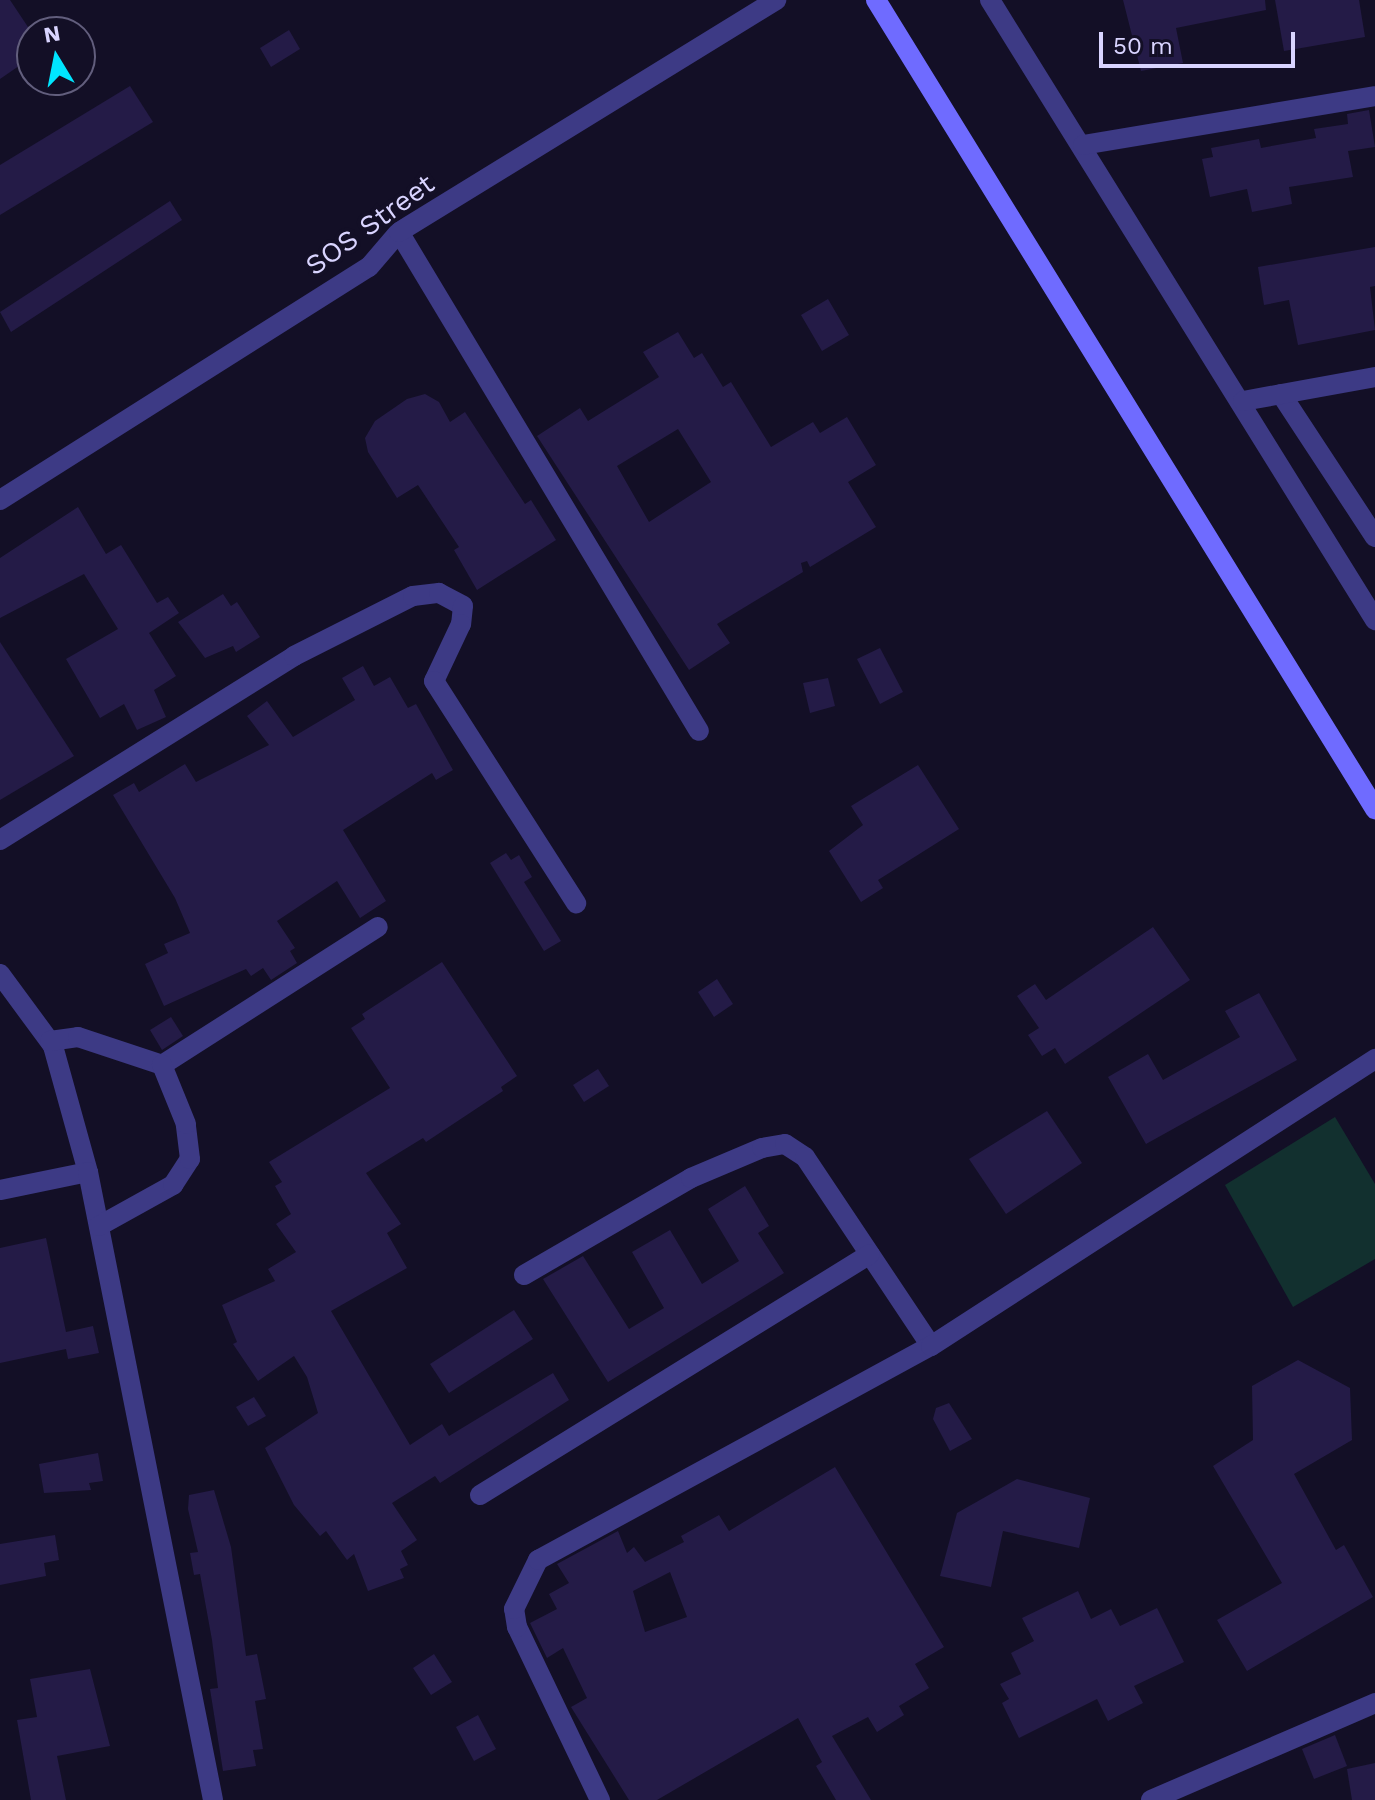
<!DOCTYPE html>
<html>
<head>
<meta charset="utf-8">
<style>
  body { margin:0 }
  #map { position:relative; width:1375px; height:1800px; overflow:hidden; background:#130f26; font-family:"Work Sans",sans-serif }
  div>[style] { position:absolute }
  .green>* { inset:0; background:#12302f }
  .building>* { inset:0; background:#241b47 }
  .street>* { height:20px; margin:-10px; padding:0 10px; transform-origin:10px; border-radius:10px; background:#3d3a85 }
  .secondary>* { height:20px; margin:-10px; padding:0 10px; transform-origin:10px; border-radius:10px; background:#6f6bff }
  span { translate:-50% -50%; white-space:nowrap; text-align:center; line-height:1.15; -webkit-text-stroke:8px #130f26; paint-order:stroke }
  .street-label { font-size:28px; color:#d9d4ff }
  .north { position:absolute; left:16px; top:16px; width:80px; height:80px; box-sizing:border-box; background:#130f26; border:2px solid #625e7d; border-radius:50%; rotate:350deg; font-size:22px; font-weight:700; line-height:32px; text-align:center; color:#d9d4ff }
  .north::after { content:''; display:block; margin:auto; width:28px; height:36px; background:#00e5ff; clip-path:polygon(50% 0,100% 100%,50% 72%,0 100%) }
  .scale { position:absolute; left:1099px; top:32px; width:196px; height:36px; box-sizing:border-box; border:4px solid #d9d4ff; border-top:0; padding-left:10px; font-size:24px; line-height:28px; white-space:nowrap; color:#d9d4ff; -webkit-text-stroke:6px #130f26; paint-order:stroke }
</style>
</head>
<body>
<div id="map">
  <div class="green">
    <div style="clip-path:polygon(1335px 1117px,1375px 1184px,1375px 1259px,1293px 1307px,1225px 1185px)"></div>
  </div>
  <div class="building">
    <div style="clip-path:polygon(0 0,10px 0,32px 33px,32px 57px,0 79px)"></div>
    <div style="clip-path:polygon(1123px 0,1265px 0,1266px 10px,1176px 28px,1183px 63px,1141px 71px)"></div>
    <div style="clip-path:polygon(1275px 0,1359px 0,1365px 37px,1284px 51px)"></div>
    <div style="clip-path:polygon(289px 30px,300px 49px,271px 67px,260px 48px)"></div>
    <div style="clip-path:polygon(130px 86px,153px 122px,0 215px,0 165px)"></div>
    <div style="clip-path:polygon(1369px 110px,1375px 147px,1348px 151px,1353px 177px,1289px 187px,1292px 204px,1252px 212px,1247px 189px,1210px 197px,1202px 159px,1213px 157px,1211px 148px,1259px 139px,1261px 148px,1316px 138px,1314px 129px,1348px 124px,1347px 114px)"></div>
    <div style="clip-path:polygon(170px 201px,182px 220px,11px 332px,0 312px)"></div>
    <div style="clip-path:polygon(1375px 247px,1375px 286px,1370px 287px,1375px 330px,1298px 345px,1289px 300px,1264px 305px,1258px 267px)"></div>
    <div style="clip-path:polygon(828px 299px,849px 335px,822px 351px,801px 315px)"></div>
    <div style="clip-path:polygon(evenodd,678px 332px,694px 358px,702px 353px,723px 387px,731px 382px,771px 447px,813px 422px,820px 433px,847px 417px,876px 465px,848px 482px,876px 527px,810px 567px,807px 561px,801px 563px,803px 572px,717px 624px,730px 643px,689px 670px,537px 436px,580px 408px,588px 421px,659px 377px,643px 352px,678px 332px,678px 429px,711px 482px,649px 522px,617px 466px,678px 429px)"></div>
    <div style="clip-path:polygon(425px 394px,439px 402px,450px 422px,465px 412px,525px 504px,531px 500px,556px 540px,477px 590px,454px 550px,459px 547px,418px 485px,397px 498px,368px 452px,365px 438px,375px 421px,407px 399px)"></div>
    <div style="clip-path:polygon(78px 507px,106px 554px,121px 545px,157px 603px,168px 597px,179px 613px,149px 633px,176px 676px,154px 690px,166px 717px,137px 730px,124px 704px,100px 718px,66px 659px,118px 629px,84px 574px,0 618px,0 558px)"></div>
    <div style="clip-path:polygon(223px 594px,231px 606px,237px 602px,260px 637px,236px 652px,233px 646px,205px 658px,178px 622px)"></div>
    <div style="clip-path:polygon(0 642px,74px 756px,0 800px)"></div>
    <div style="clip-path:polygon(880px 648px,903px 692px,880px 704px,857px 659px)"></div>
    <div style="clip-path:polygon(363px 666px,374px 686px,390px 677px,408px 708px,416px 704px,453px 770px,436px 780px,432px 773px,343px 830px,386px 901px,360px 918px,337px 881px,277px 921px,295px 948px,290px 951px,297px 963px,271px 980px,263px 968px,251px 976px,246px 969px,164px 1006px,145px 964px,168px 953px,164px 944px,190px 933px,175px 898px,113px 795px,134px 783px,139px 792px,185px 764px,196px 782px,269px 745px,247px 716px,267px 701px,293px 737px,355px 700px,342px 678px)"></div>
    <div style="clip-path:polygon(828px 678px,835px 706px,810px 713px,803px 683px)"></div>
    <div style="clip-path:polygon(918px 765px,959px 829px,878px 880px,883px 888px,861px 902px,829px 851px,863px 825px,851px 806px)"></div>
    <div style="clip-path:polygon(506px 853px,511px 860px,519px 855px,532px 877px,524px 882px,561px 941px,544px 951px,490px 863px)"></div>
    <div style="clip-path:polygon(1153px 927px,1190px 980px,1065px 1064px,1055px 1048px,1042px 1056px,1028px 1035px,1039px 1028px,1017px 996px,1035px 984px,1046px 1000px)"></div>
    <div style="clip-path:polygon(442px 962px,517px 1076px,501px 1087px,503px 1091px,426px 1142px,423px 1138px,366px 1173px,401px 1224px,387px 1233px,407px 1268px,331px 1311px,410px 1445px,442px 1424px,449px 1436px,553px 1373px,569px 1400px,440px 1483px,435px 1476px,392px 1503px,417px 1540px,401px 1551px,408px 1565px,400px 1569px,404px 1578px,368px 1591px,354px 1554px,347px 1560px,326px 1531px,320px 1536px,294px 1505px,265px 1448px,318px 1413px,307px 1377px,294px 1356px,258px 1381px,233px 1344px,237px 1342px,222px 1305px,275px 1281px,268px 1269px,296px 1252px,276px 1224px,291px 1214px,275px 1186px,282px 1182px,269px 1162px,390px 1088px,351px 1028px,365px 1019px,362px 1014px)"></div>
    <div style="clip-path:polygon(717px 979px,733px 1004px,714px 1017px,698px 992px)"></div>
    <div style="clip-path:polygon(1259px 993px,1297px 1060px,1146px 1144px,1108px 1077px,1148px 1054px,1163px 1080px,1240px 1037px,1225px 1011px)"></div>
    <div style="clip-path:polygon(171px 1017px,183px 1036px,162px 1050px,150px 1030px)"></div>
    <div style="clip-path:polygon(598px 1069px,609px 1086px,584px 1102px,573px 1085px)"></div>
    <div style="clip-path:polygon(1047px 1111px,1082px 1163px,1006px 1214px,969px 1159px)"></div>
    <div style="clip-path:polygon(745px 1186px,769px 1226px,758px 1233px,784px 1273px,608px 1382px,543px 1279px,583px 1256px,629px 1329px,664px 1308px,632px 1252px,670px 1230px,702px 1284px,739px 1261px,708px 1209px)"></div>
    <div style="clip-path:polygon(46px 1238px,66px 1332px,93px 1326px,99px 1353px,68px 1359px,66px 1349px,0 1363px,0 1248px)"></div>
    <div style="clip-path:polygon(514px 1310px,533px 1339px,449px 1393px,430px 1364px)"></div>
    <div style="clip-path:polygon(1298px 1360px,1350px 1388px,1352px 1440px,1294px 1474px,1336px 1550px,1344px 1545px,1373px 1597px,1247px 1671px,1217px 1620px,1282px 1583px,1213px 1466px,1253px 1440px,1252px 1386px)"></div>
    <div style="clip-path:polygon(254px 1397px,266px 1416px,248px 1426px,236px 1407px)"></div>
    <div style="clip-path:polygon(949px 1403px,972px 1439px,950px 1451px,933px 1419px,936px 1408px)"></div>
    <div style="clip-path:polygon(98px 1453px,103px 1481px,89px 1483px,91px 1490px,44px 1493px,39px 1464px)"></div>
    <div style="clip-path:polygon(evenodd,835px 1467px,944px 1647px,915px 1664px,929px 1688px,899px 1706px,904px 1715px,877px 1732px,868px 1717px,832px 1736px,871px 1800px,836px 1800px,816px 1766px,822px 1762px,798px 1718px,657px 1800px,629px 1800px,571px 1707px,587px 1698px,563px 1648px,547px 1658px,530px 1623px,557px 1609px,549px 1594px,569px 1583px,557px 1564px,618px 1531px,627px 1553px,634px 1547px,645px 1562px,684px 1542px,681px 1536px,719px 1515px,729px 1531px,835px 1467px,670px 1572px,687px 1617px,645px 1632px,633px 1591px,670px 1572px)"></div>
    <div style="clip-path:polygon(1017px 1479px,1090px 1498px,1079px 1548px,1003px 1531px,991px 1587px,940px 1576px,957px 1513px)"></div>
    <div style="clip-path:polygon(214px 1490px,231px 1547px,246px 1656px,257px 1654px,266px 1699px,255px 1701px,263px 1749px,253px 1750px,256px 1766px,223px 1771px,210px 1689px,218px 1688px,212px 1640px,200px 1574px,194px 1575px,190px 1553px,198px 1552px,188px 1509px,189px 1495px)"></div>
    <div style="clip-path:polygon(55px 1535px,59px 1560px,44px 1563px,46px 1576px,0 1585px,0 1544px)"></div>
    <div style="clip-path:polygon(1078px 1591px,1091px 1619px,1111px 1609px,1120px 1626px,1157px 1608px,1184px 1662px,1134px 1686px,1143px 1703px,1108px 1721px,1097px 1699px,1019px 1738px,1002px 1703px,1009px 1699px,1000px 1684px,1021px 1674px,1011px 1653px,1034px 1641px,1022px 1618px)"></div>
    <div style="clip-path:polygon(434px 1654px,452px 1682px,431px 1695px,413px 1668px)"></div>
    <div style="clip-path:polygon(90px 1669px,110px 1746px,57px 1756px,66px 1800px,31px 1800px,17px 1720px,37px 1717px,30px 1679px)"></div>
    <div style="clip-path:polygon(478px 1715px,496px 1749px,474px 1761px,456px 1727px)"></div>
    <div style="clip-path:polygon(1335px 1735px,1347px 1766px,1314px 1779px,1302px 1749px)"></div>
    <div style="clip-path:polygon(1375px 1763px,1375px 1800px,1352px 1800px,1347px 1769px)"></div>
  </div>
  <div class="street">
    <div style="left:990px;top:0;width:730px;rotate:58.16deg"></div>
    <div style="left:1083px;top:145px;width:296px;rotate:-9.5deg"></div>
    <div style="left:399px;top:232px;width:582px;rotate:58.99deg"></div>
    <div style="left:1281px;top:394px;width:171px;rotate:56.7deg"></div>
    <div style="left:1243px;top:401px;width:134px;rotate:-10.3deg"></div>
    <div style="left:0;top:500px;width:436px;rotate:-32.3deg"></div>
    <div style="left:369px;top:267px;width:46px;rotate:-49.4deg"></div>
    <div style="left:399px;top:232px;width:443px;rotate:-31.6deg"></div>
    <div style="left:0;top:840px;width:347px;rotate:-32deg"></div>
    <div style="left:294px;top:656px;width:133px;rotate:-26.8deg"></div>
    <div style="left:413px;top:596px;width:26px;rotate:-7deg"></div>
    <div style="left:439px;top:593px;width:27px;rotate:28deg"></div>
    <div style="left:463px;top:606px;width:18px;rotate:96deg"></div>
    <div style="left:461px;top:624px;width:63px;rotate:115.3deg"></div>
    <div style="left:434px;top:681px;width:264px;rotate:57.4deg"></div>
    <div style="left:0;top:974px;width:89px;rotate:53.6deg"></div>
    <div style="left:53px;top:1046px;width:131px;rotate:74.5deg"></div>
    <div style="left:88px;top:1172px;width:90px;rotate:168.4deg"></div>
    <div style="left:50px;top:1041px;width:28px;rotate:-8deg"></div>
    <div style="left:78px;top:1037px;width:89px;rotate:18.4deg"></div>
    <div style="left:162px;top:1065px;width:256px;rotate:-32.6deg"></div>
    <div style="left:88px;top:1172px;width:640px;rotate:78.74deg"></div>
    <div style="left:99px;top:1226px;width:85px;rotate:-29deg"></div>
    <div style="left:173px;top:1185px;width:31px;rotate:-57deg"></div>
    <div style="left:190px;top:1159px;width:35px;rotate:-97deg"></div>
    <div style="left:186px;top:1124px;width:64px;rotate:-112.1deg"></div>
    <div style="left:524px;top:1275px;width:193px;rotate:-30.1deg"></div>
    <div style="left:691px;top:1178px;width:77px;rotate:-22.9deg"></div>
    <div style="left:762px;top:1148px;width:23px;rotate:-10deg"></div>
    <div style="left:785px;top:1144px;width:24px;rotate:33deg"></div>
    <div style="left:805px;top:1157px;width:227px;rotate:56.3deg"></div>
    <div style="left:480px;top:1495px;width:458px;rotate:-31.7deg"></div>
    <div style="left:600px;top:1800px;width:192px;rotate:-115.6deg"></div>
    <div style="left:517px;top:1627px;width:18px;rotate:-99deg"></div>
    <div style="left:514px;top:1609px;width:55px;rotate:-63.9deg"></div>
    <div style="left:538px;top:1560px;width:447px;rotate:-28.6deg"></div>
    <div style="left:931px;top:1346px;width:529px;rotate:-32.88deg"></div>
    <div style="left:1151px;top:1800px;width:244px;rotate:-23.4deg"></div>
  </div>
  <div class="secondary">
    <div style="left:876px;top:0;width:951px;rotate:58.33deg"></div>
  </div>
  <div class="street-label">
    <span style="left:370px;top:225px;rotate:-36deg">SOS Street</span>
  </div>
  <div class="north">N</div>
  <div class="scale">50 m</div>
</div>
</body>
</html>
